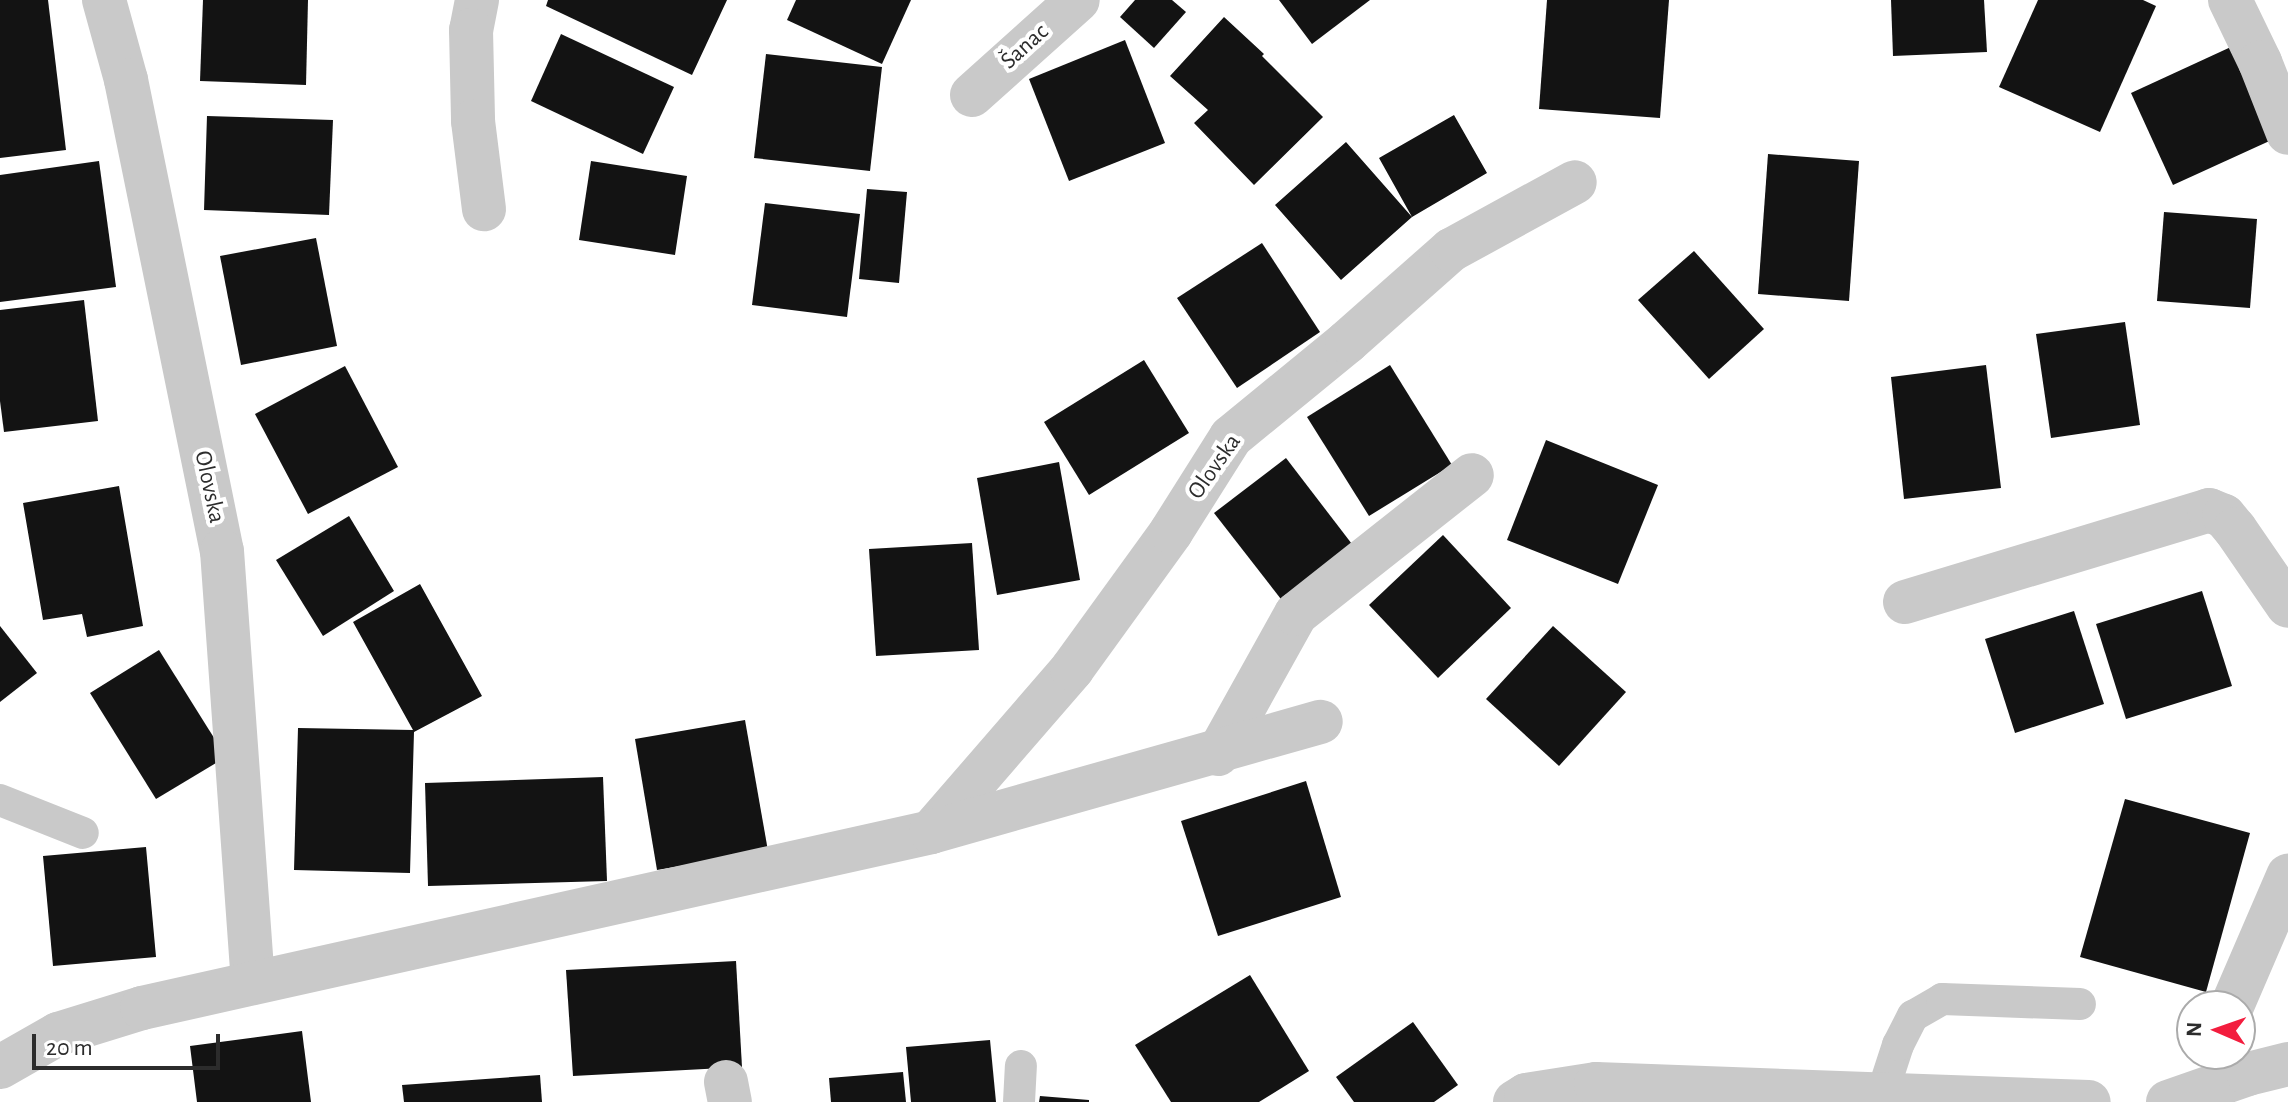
<!DOCTYPE html>
<html>
<head>
<meta charset="utf-8">
<style>
  body { margin:0 }
  #map { position:relative; width:2288px; height:1102px; overflow:hidden; background:#fff; font-family:"Alegreya Sans",sans-serif }
  div>[style] { position:absolute }
  .building>* { inset:0; background:#131313 }
  .service>* { height:32px; margin:-16px; padding:0 16px; transform-origin:16px; border-radius:16px; background:#c9c9c9 }
  .minor>* { height:44px; margin:-22px; padding:0 22px; transform-origin:22px; border-radius:22px; background:#c9c9c9 }
  span { translate:-50% -50%; white-space:nowrap; text-align:center; line-height:1.15; -webkit-text-stroke:8px #fff; paint-order:stroke }
  .street-label { font-size:24px; color:#2c2c2c }
  .north { position:absolute; left:2176px; top:990px; width:80px; height:80px; box-sizing:border-box; background:#fff; border:2px solid #ababab; border-radius:50%; rotate:272deg; font-size:22px; font-weight:700; line-height:32px; text-align:center; color:#2c2c2c }
  .north::after { content:''; display:block; margin:auto; width:28px; height:36px; background:#f31d3e; clip-path:polygon(50% 0,100% 100%,50% 72%,0 100%) }
  .scale { position:absolute; left:32px; top:1034px; width:188px; height:36px; box-sizing:border-box; border:4px solid #2c2c2c; border-top:0; padding-left:10px; font-size:24px; line-height:28px; white-space:nowrap; color:#2c2c2c; -webkit-text-stroke:6px #fff; paint-order:stroke }
</style>
</head>
<body>
<div id="map">
  <div class="building">
    <div style="clip-path:polygon(0 0,48px 0,66px 150px,0 158px)"></div>
    <div style="clip-path:polygon(203px 0,308px 0,306px 85px,200px 81px)"></div>
    <div style="clip-path:polygon(548px 0,727px 0,692px 75px,546px 6px)"></div>
    <div style="clip-path:polygon(796px 0,911px 0,882px 64px,787px 20px)"></div>
    <div style="clip-path:polygon(1135px 0,1172px 0,1186px 12px,1154px 48px,1120px 17px)"></div>
    <div style="clip-path:polygon(1279px 0,1370px 0,1312px 44px)"></div>
    <div style="clip-path:polygon(1547px 0,1669px 0,1660px 118px,1539px 109px)"></div>
    <div style="clip-path:polygon(1891px 0,1984px 0,1987px 52px,1893px 56px)"></div>
    <div style="clip-path:polygon(2038px 0,2143px 0,2156px 6px,2100px 132px,1999px 87px)"></div>
    <div style="clip-path:polygon(1224px 17px,1264px 54px,1262px 56px,1323px 117px,1254px 185px,1194px 123px,1208px 110px,1170px 76px)"></div>
    <div style="clip-path:polygon(561px 34px,674px 87px,643px 154px,531px 101px)"></div>
    <div style="clip-path:polygon(1125px 40px,1165px 143px,1069px 181px,1029px 79px)"></div>
    <div style="clip-path:polygon(2233px 46px,2276px 138px,2173px 185px,2131px 93px)"></div>
    <div style="clip-path:polygon(766px 54px,882px 67px,870px 171px,754px 158px)"></div>
    <div style="clip-path:polygon(1454px 115px,1487px 173px,1412px 217px,1341px 280px,1275px 205px,1346px 142px,1412px 217px,1379px 158px)"></div>
    <div style="clip-path:polygon(207px 116px,333px 120px,329px 215px,204px 210px)"></div>
    <div style="clip-path:polygon(1768px 154px,1859px 161px,1849px 301px,1758px 294px)"></div>
    <div style="clip-path:polygon(99px 161px,116px 287px,0 302px,0 175px)"></div>
    <div style="clip-path:polygon(591px 161px,687px 176px,675px 255px,579px 240px)"></div>
    <div style="clip-path:polygon(867px 189px,907px 192px,899px 283px,859px 279px)"></div>
    <div style="clip-path:polygon(765px 203px,860px 214px,847px 317px,752px 305px)"></div>
    <div style="clip-path:polygon(2164px 212px,2257px 219px,2250px 308px,2157px 301px)"></div>
    <div style="clip-path:polygon(316px 238px,337px 346px,241px 365px,220px 256px)"></div>
    <div style="clip-path:polygon(1262px 243px,1320px 332px,1237px 388px,1177px 298px)"></div>
    <div style="clip-path:polygon(1694px 251px,1764px 329px,1709px 379px,1638px 300px)"></div>
    <div style="clip-path:polygon(84px 300px,98px 421px,4px 432px,0 401px,0 310px)"></div>
    <div style="clip-path:polygon(2125px 322px,2140px 425px,2051px 438px,2036px 334px)"></div>
    <div style="clip-path:polygon(1144px 360px,1189px 433px,1089px 495px,1044px 422px)"></div>
    <div style="clip-path:polygon(1390px 365px,1452px 465px,1369px 516px,1307px 417px)"></div>
    <div style="clip-path:polygon(1986px 365px,2001px 488px,1904px 499px,1891px 377px)"></div>
    <div style="clip-path:polygon(345px 366px,398px 467px,308px 514px,255px 414px)"></div>
    <div style="clip-path:polygon(1546px 440px,1658px 485px,1618px 584px,1507px 540px)"></div>
    <div style="clip-path:polygon(1286px 458px,1355px 548px,1284px 603px,1214px 513px)"></div>
    <div style="clip-path:polygon(1059px 462px,1080px 580px,997px 595px,977px 478px)"></div>
    <div style="clip-path:polygon(119px 486px,143px 626px,87px 637px,82px 614px,43px 620px,23px 503px)"></div>
    <div style="clip-path:polygon(349px 516px,394px 591px,323px 636px,276px 560px)"></div>
    <div style="clip-path:polygon(1443px 535px,1511px 608px,1438px 678px,1369px 605px)"></div>
    <div style="clip-path:polygon(972px 543px,979px 650px,876px 656px,869px 549px)"></div>
    <div style="clip-path:polygon(420px 584px,482px 696px,414px 732px,410px 873px,294px 870px,298px 728px,413px 730px,353px 622px)"></div>
    <div style="clip-path:polygon(2202px 591px,2232px 686px,2126px 719px,2096px 624px)"></div>
    <div style="clip-path:polygon(2074px 611px,2104px 704px,2015px 733px,1985px 639px)"></div>
    <div style="clip-path:polygon(0 626px,37px 673px,0 702px)"></div>
    <div style="clip-path:polygon(1553px 626px,1626px 692px,1559px 766px,1486px 699px)"></div>
    <div style="clip-path:polygon(159px 650px,226px 757px,156px 799px,90px 693px)"></div>
    <div style="clip-path:polygon(745px 720px,768px 851px,657px 870px,635px 739px)"></div>
    <div style="clip-path:polygon(603px 777px,607px 881px,428px 886px,425px 783px)"></div>
    <div style="clip-path:polygon(1306px 781px,1341px 897px,1218px 936px,1181px 821px)"></div>
    <div style="clip-path:polygon(2125px 799px,2250px 833px,2206px 992px,2080px 957px)"></div>
    <div style="clip-path:polygon(146px 847px,156px 957px,53px 966px,43px 856px)"></div>
    <div style="clip-path:polygon(736px 961px,742px 1067px,573px 1076px,566px 970px)"></div>
    <div style="clip-path:polygon(1250px 975px,1309px 1071px,1259px 1102px,1171px 1102px,1135px 1045px)"></div>
    <div style="clip-path:polygon(1413px 1022px,1458px 1085px,1434px 1102px,1354px 1102px,1336px 1077px)"></div>
    <div style="clip-path:polygon(302px 1031px,311px 1102px,197px 1102px,190px 1046px)"></div>
    <div style="clip-path:polygon(990px 1040px,996px 1102px,911px 1102px,906px 1047px)"></div>
    <div style="clip-path:polygon(903px 1072px,906px 1102px,831px 1102px,829px 1078px)"></div>
    <div style="clip-path:polygon(540px 1075px,542px 1102px,404px 1102px,402px 1085px)"></div>
    <div style="clip-path:polygon(1040px 1096px,1089px 1100px,1089px 1102px,1039px 1102px)"></div>
  </div>
  <div class="service">
    <div style="left:0;top:800px;width:89px;rotate:21.7deg"></div>
    <div style="left:1882px;top:1094px;width:52px;rotate:-71.9deg"></div>
    <div style="left:1898px;top:1045px;width:33px;rotate:-63deg"></div>
    <div style="left:1913px;top:1016px;width:34px;rotate:-30deg"></div>
    <div style="left:1942px;top:999px;width:138px;rotate:2.1deg"></div>
    <div style="left:1019px;top:1102px;width:36px;rotate:-87deg"></div>
  </div>
  <div class="minor">
    <div style="left:104px;top:0;width:83px;rotate:74.6deg"></div>
    <div style="left:126px;top:80px;width:481px;rotate:78.5deg"></div>
    <div style="left:222px;top:551px;width:433px;rotate:85.9deg"></div>
    <div style="left:477px;top:0;width:31px;rotate:101deg"></div>
    <div style="left:471px;top:30px;width:91px;rotate:88.7deg"></div>
    <div style="left:473px;top:121px;width:89px;rotate:82.9deg"></div>
    <div style="left:2230px;top:0;width:69px;rotate:64.2deg"></div>
    <div style="left:2260px;top:62px;width:76px;rotate:68.5deg"></div>
    <div style="left:972px;top:95px;width:142px;rotate:-41.9deg"></div>
    <div style="left:1905px;top:602px;width:318px;rotate:-16.8deg"></div>
    <div style="left:2209px;top:510px;width:16px;rotate:22deg"></div>
    <div style="left:2224px;top:516px;width:17px;rotate:50deg"></div>
    <div style="left:2235px;top:529px;width:93px;rotate:55.5deg"></div>
    <div style="left:1218px;top:754px;width:160px;rotate:-60.9deg"></div>
    <div style="left:1296px;top:614px;width:224px;rotate:-38.3deg"></div>
    <div style="left:931px;top:832px;width:216px;rotate:-49.1deg"></div>
    <div style="left:1072px;top:669px;width:169px;rotate:-54.1deg"></div>
    <div style="left:1171px;top:532px;width:112px;rotate:-57.7deg"></div>
    <div style="left:1231px;top:437px;width:150px;rotate:-39.3deg"></div>
    <div style="left:1347px;top:342px;width:139px;rotate:-41.5deg"></div>
    <div style="left:1451px;top:250px;width:141px;rotate:-28.7deg"></div>
    <div style="left:2232px;top:1006px;width:142px;rotate:-66.7deg"></div>
    <div style="left:0;top:1067px;width:67px;rotate:-29.6deg"></div>
    <div style="left:58px;top:1034px;width:88px;rotate:-17.2deg"></div>
    <div style="left:142px;top:1008px;width:808px;rotate:-12.57deg"></div>
    <div style="left:931px;top:832px;width:405px;rotate:-15.8deg"></div>
    <div style="left:726px;top:1082px;width:20px;rotate:79deg"></div>
    <div style="left:1515px;top:1102px;width:13px;rotate:-32deg"></div>
    <div style="left:1526px;top:1095px;width:71px;rotate:-8.9deg"></div>
    <div style="left:1596px;top:1084px;width:493px;rotate:2.1deg"></div>
    <div style="left:2168px;top:1102px;width:85px;rotate:-19.3deg"></div>
    <div style="left:2248px;top:1074px;width:41px;rotate:-14deg"></div>
  </div>
  <div class="street-label">
    <span style="left:1025px;top:47px;rotate:-42deg">Šanac</span>
    <span style="left:1215px;top:467px;rotate:-55deg">Olovska</span>
    <span style="left:209px;top:487px;rotate:78deg">Olovska</span>
  </div>
  <div class="north">N</div>
  <div class="scale">20 m</div>
</div>
</body>
</html>
